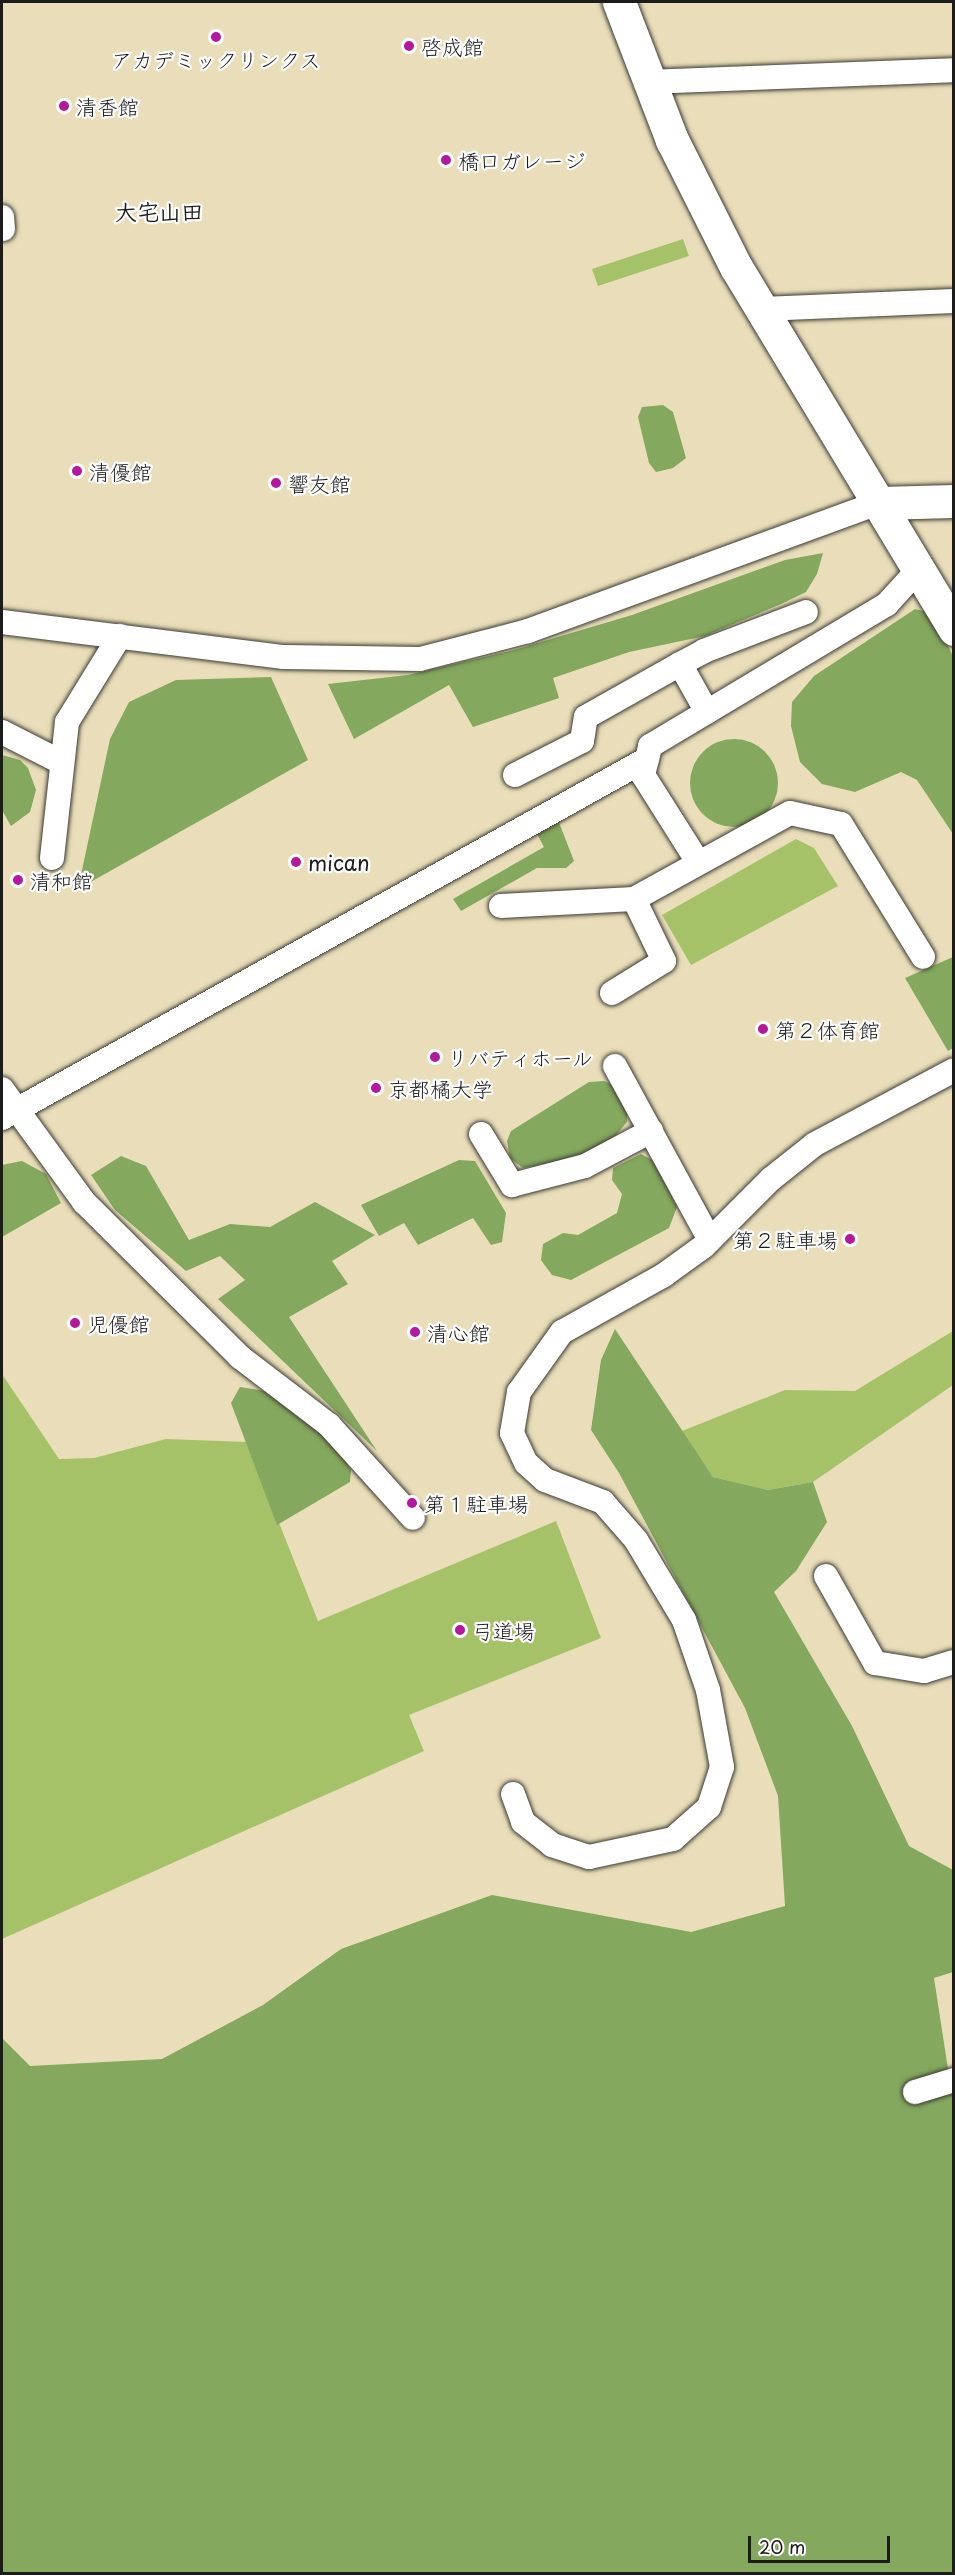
<!DOCTYPE html>
<html>
<head>
<meta charset="utf-8">
<style>
  body { margin:0 }
  #map { position:relative; width:955px; height:2575px; overflow:hidden; background:#e9deb9; font-family:"Playpen Sans","Klee One",sans-serif }
  div>[style] { position:absolute }
  .green>* { inset:0; background:#a5c269 }
  .forest>* { inset:0; background:#84a85d }
  .round { border-radius:50% }
  .roads { filter:drop-shadow(0 0 2px #3b3934) drop-shadow(0 0 2px #3b3934) }
  .service>* { height:24px; margin:-12px; padding:0 12px; transform-origin:12px; border-radius:12px; background:#fff }
  .minor>* { height:33px; margin:-16.5px; padding:0 16.5px; transform-origin:16.5px; border-radius:16.5px; background:#fff }
  .dots>* { width:16px; height:16px; translate:-50% -50%; box-sizing:border-box; border:3px solid #fff; border-radius:50% }
  span { translate:-50% -50%; white-space:nowrap; text-align:center; line-height:1.15; -webkit-text-stroke:4.5px #fff; paint-order:stroke }
  .poi-label { font-size:21px; color:#1c1c1c }
  .left { translate:0 -50%; text-align:left }
  .right { translate:-100% -50%; text-align:right }
  .neighbourhood-label { font-size:22px; color:#1c1c1c; font-weight:700 }
  .frame { position:absolute; inset:0; border:3px solid #1c1c1c; pointer-events:none }
  .scale { position:absolute; left:748px; top:2536px; width:142px; height:27px; box-sizing:border-box; border:3px solid #1c1c1c; border-top:0; padding-left:8px; font-size:18px; line-height:21px; white-space:nowrap; color:#1c1c1c; -webkit-text-stroke:4px #fff; paint-order:stroke }
</style>
</head>
<body>
<div id="map">
  <div class="green">
    <div style="clip-path:polygon(683px 239px,689px 256px,598px 286px,592px 269px)"></div>
    <div style="clip-path:polygon(796px 839px,814px 848px,838px 886px,691px 965px,662px 915px)"></div>
    <div style="clip-path:polygon(953px 1331px,953px 1385px,813px 1482px,768px 1490px,713px 1477px,682px 1431px,785px 1390px,855px 1391px)"></div>
    <div style="clip-path:polygon(2px 1374px,59px 1459px,94px 1458px,166px 1439px,247px 1442px,318px 1621px,556px 1521px,601px 1638px,409px 1715px,424px 1751px,2px 1939px)"></div>
  </div>
  <div class="forest">
    <div style="clip-path:polygon(663px 405px,673px 412px,686px 458px,673px 468px,656px 472px,649px 463px,638px 417px,642px 407px)"></div>
    <div style="clip-path:polygon(823px 553px,817px 574px,806px 592px,781px 604px,705px 636px,629px 652px,553px 678px,559px 698px,473px 727px,449px 685px,354px 739px,328px 684px,408px 675px,514px 650px,632px 615px,785px 560px)"></div>
    <div style="clip-path:polygon(915px 609px,931px 613px,953px 656px,953px 834px,917px 780px,901px 772px,855px 792px,822px 784px,800px 762px,791px 726px,792px 702px,814px 676px)"></div>
    <div style="clip-path:polygon(271px 677px,308px 760px,78px 889px,110px 739px,129px 702px,176px 680px)"></div>
    <div class="round" style="left:690px;top:739px;width:88px;height:88px"></div>
    <div style="clip-path:polygon(2px 755px,20px 760px,28px 768px,36px 790px,30px 812px,11px 826px,2px 810px)"></div>
    <div style="clip-path:polygon(558px 820px,574px 861px,566px 868px,537px 868px,461px 911px,453px 899px,544px 847px,536px 832px)"></div>
    <div style="clip-path:polygon(953px 957px,953px 1048px,948px 1051px,905px 978px)"></div>
    <div style="clip-path:polygon(604px 1081px,615px 1086px,628px 1107px,627px 1122px,616px 1135px,585px 1156px,523px 1168px,510px 1158px,507px 1141px,511px 1131px,589px 1082px)"></div>
    <div style="clip-path:polygon(641px 1154px,654px 1161px,677px 1207px,669px 1228px,571px 1280px,552px 1275px,541px 1260px,543px 1244px,563px 1233px,578px 1235px,617px 1213px,622px 1194px,612px 1180px,613px 1168px)"></div>
    <div style="clip-path:polygon(121px 1156px,146px 1166px,189px 1240px,230px 1224px,270px 1227px,315px 1202px,375px 1235px,332px 1261px,348px 1284px,289px 1317px,377px 1451px,218px 1299px,245px 1280px,220px 1256px,186px 1271px,115px 1210px,91px 1175px)"></div>
    <div style="clip-path:polygon(459px 1160px,475px 1161px,506px 1213px,502px 1242px,491px 1245px,473px 1218px,418px 1245px,404px 1223px,379px 1236px,361px 1205px)"></div>
    <div style="clip-path:polygon(22px 1161px,46px 1174px,61px 1203px,2px 1237px,2px 1165px)"></div>
    <div style="clip-path:polygon(615px 1329px,713px 1477px,768px 1490px,813px 1482px,827px 1522px,796px 1571px,774px 1592px,852px 1726px,909px 1846px,953px 1870px,953px 1972px,934px 1978px,948px 2069px,954px 2081px,953px 2573px,2px 2573px,2px 2038px,30px 2066px,162px 2059px,263px 2005px,341px 1949px,492px 1895px,691px 1932px,785px 1906px,778px 1796px,745px 1708px,619px 1473px,591px 1430px,601px 1360px)"></div>
    <div style="clip-path:polygon(240px 1387px,277px 1393px,333px 1441px,351px 1470px,350px 1482px,277px 1525px,231px 1403px)"></div>
  </div>
  <div class="roads">
    <div class="service">
      <div style="left:646px;top:82px;width:308px;rotate:-2.2deg"></div>
      <div style="left:2px;top:217px;width:12px;rotate:85deg"></div>
      <div style="left:762px;top:309px;width:192px;rotate:-2.4deg"></div>
      <div style="left:2px;top:622px;width:284px;rotate:7.1deg"></div>
      <div style="left:284px;top:657px;width:136px;rotate:0.8deg"></div>
      <div style="left:420px;top:659px;width:112px;rotate:-14.5deg"></div>
      <div style="left:528px;top:631px;width:373px;rotate:-20.1deg"></div>
      <div style="left:680px;top:664px;width:55px;rotate:60.6deg"></div>
      <div style="left:2px;top:732px;width:66px;rotate:27deg"></div>
      <div style="left:515px;top:775px;width:75px;rotate:-26.9deg"></div>
      <div style="left:582px;top:741px;width:24px;rotate:-81deg"></div>
      <div style="left:586px;top:717px;width:108px;rotate:-29.4deg"></div>
      <div style="left:680px;top:664px;width:27px;rotate:-28deg"></div>
      <div style="left:704px;top:651px;width:109px;rotate:-20.9deg"></div>
      <div style="left:52px;top:858px;width:137px;rotate:-83.7deg"></div>
      <div style="left:67px;top:722px;width:101px;rotate:-58.4deg"></div>
      <div style="left:698px;top:862px;width:103px;rotate:-122.3deg"></div>
      <div style="left:643px;top:775px;width:30px;rotate:-76deg"></div>
      <div style="left:650px;top:746px;width:276px;rotate:-30.9deg"></div>
      <div style="left:887px;top:604px;width:46px;rotate:-47.6deg"></div>
      <div style="left:501px;top:906px;width:133px;rotate:-3deg"></div>
      <div style="left:612px;top:993px;width:61px;rotate:-31.6deg"></div>
      <div style="left:664px;top:961px;width:69px;rotate:-115.8deg"></div>
      <div style="left:634px;top:899px;width:178px;rotate:-28.9deg"></div>
      <div style="left:790px;top:813px;width:52px;rotate:12.2deg"></div>
      <div style="left:841px;top:824px;width:156px;rotate:58.3deg"></div>
      <div style="left:615px;top:1066px;width:198px;rotate:61.4deg"></div>
      <div style="left:2px;top:1089px;width:140px;rotate:54deg"></div>
      <div style="left:84px;top:1202px;width:220px;rotate:44.8deg"></div>
      <div style="left:240px;top:1357px;width:112px;rotate:37.4deg"></div>
      <div style="left:329px;top:1425px;width:125px;rotate:47.9deg"></div>
      <div style="left:2px;top:1118px;width:738px;rotate:-29.1deg"></div>
      <div style="left:481px;top:1134px;width:60px;rotate:58.7deg"></div>
      <div style="left:512px;top:1185px;width:75px;rotate:-14.6deg"></div>
      <div style="left:585px;top:1166px;width:75px;rotate:-27.9deg"></div>
      <div style="left:826px;top:1576px;width:100px;rotate:60.6deg"></div>
      <div style="left:875px;top:1663px;width:50px;rotate:9.3deg"></div>
      <div style="left:924px;top:1671px;width:31px;rotate:-17deg"></div>
      <div style="left:513px;top:1794px;width:30px;rotate:70deg"></div>
      <div style="left:523px;top:1822px;width:37px;rotate:38deg"></div>
      <div style="left:552px;top:1845px;width:39px;rotate:18deg"></div>
      <div style="left:589px;top:1857px;width:86px;rotate:-12.1deg"></div>
      <div style="left:673px;top:1839px;width:48px;rotate:-41.6deg"></div>
      <div style="left:709px;top:1807px;width:42px;rotate:-72deg"></div>
      <div style="left:722px;top:1767px;width:78px;rotate:-100.3deg"></div>
      <div style="left:708px;top:1690px;width:74px;rotate:-108.9deg"></div>
      <div style="left:684px;top:1620px;width:93px;rotate:-121deg"></div>
      <div style="left:636px;top:1540px;width:50px;rotate:-131deg"></div>
      <div style="left:603px;top:1502px;width:62px;rotate:-159.2deg"></div>
      <div style="left:545px;top:1480px;width:25px;rotate:-138deg"></div>
      <div style="left:526px;top:1463px;width:33px;rotate:-115deg"></div>
      <div style="left:512px;top:1433px;width:42px;rotate:-80.3deg"></div>
      <div style="left:519px;top:1392px;width:74px;rotate:-54.4deg"></div>
      <div style="left:562px;top:1332px;width:117px;rotate:-29.2deg"></div>
      <div style="left:664px;top:1275px;width:49px;rotate:-35.9deg"></div>
      <div style="left:704px;top:1246px;width:95px;rotate:-45deg"></div>
      <div style="left:771px;top:1179px;width:56px;rotate:-38.5deg"></div>
      <div style="left:815px;top:1144px;width:157px;rotate:-28deg"></div>
      <div style="left:915px;top:2092px;width:41px;rotate:-17.1deg"></div>
    </div>
    <div class="minor">
      <div style="left:619px;top:2px;width:148px;rotate:69deg"></div>
      <div style="left:672px;top:140px;width:142px;rotate:63.3deg"></div>
      <div style="left:736px;top:267px;width:423px;rotate:58.9deg"></div>
      <div style="left:878px;top:503px;width:76px;rotate:-1.5deg"></div>
    </div>
  </div>
  <div class="dots">
    <div style="left:216px;top:37px;background:#b5179e"></div>
    <div style="left:409px;top:46px;background:#b5179e"></div>
    <div style="left:64px;top:106px;background:#b5179e"></div>
    <div style="left:446px;top:160px;background:#b5179e"></div>
    <div style="left:77px;top:471px;background:#b5179e"></div>
    <div style="left:276px;top:483px;background:#b5179e"></div>
    <div style="left:296px;top:862px;background:#b5179e"></div>
    <div style="left:18px;top:880px;background:#b5179e"></div>
    <div style="left:763px;top:1029px;background:#b5179e"></div>
    <div style="left:435px;top:1057px;background:#b5179e"></div>
    <div style="left:376px;top:1088px;background:#b5179e"></div>
    <div style="left:850px;top:1239px;background:#b5179e"></div>
    <div style="left:75px;top:1323px;background:#b5179e"></div>
    <div style="left:415px;top:1332px;background:#b5179e"></div>
    <div style="left:412px;top:1503px;background:#b5179e"></div>
    <div style="left:460px;top:1630px;background:#b5179e"></div>
  </div>
  <div class="poi-label">
    <span class="left" style="left:421px;top:46px">啓成館</span>
    <span style="left:216px;top:59px">アカデミックリンクス</span>
    <span class="left" style="left:76px;top:106px">清香館</span>
    <span class="left" style="left:458px;top:160px">橋口ガレージ</span>
    <span class="left" style="left:89px;top:471px">清優館</span>
    <span class="left" style="left:288px;top:483px">響友館</span>
    <span class="left" style="left:308px;top:862px">mican</span>
    <span class="left" style="left:30px;top:880px">清和館</span>
    <span class="left" style="left:775px;top:1029px">第２体育館</span>
    <span class="left" style="left:447px;top:1057px">リバティホール</span>
    <span class="left" style="left:388px;top:1088px">京都橘大学</span>
    <span class="right" style="left:838px;top:1239px">第２駐車場</span>
    <span class="left" style="left:87px;top:1323px">児優館</span>
    <span class="left" style="left:427px;top:1332px">清心館</span>
    <span class="left" style="left:424px;top:1503px">第１駐車場</span>
    <span class="left" style="left:472px;top:1630px">弓道場</span>
  </div>
  <div class="neighbourhood-label">
    <span style="left:159px;top:211px">大宅山田</span>
  </div>
  <div class="frame"></div>
  <div class="scale">20 m</div>
</div>
</body>
</html>
